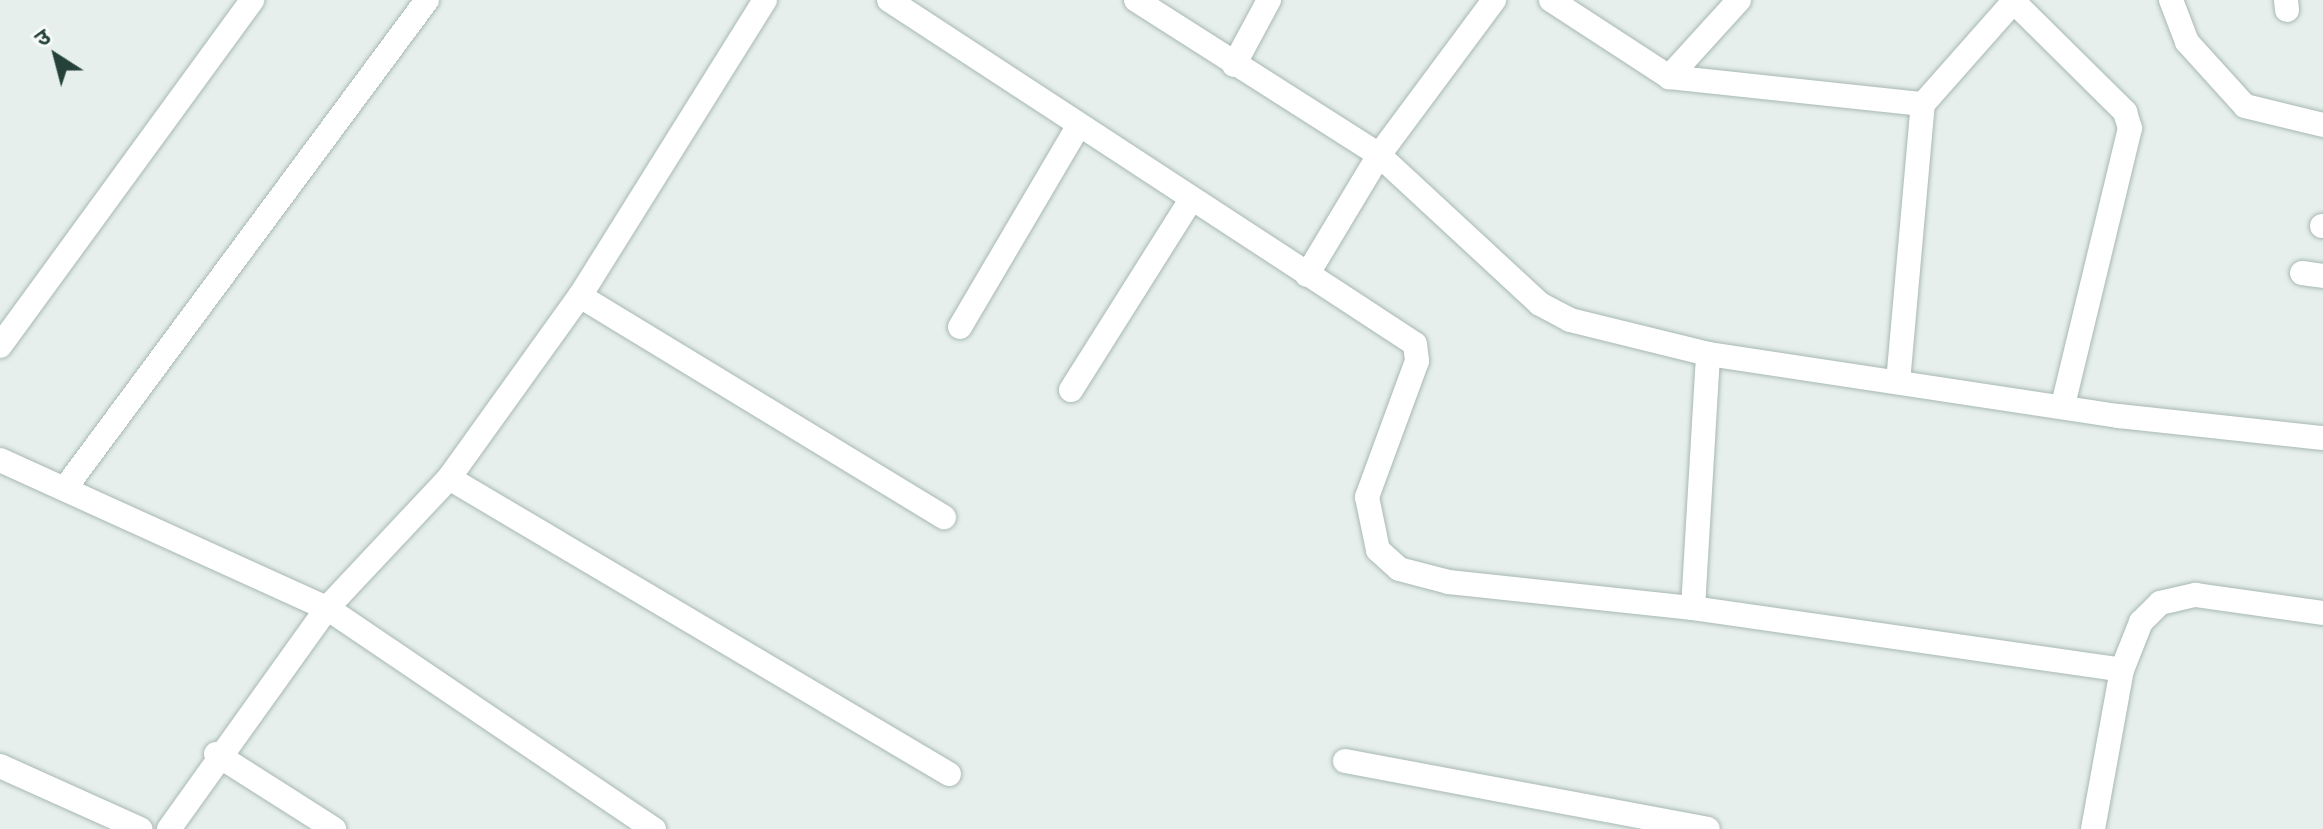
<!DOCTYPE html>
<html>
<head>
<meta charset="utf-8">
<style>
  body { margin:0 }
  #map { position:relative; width:2323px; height:829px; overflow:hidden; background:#e6efeb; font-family:"Noto Sans","Noto Sans Devanagari",sans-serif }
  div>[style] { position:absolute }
  .roads { filter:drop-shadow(0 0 2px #a8b8b2) drop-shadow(0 0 2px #a8b8b2) }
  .minor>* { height:24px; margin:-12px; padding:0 12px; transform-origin:12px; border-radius:12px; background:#fff }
  .tertiary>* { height:24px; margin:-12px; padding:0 12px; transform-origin:12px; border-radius:12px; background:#fff }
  span { translate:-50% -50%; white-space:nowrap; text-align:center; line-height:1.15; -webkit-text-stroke:7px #f7fbf9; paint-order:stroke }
  .north { position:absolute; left:16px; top:16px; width:80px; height:80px; -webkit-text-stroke:6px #f7fbf9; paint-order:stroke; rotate:324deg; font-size:22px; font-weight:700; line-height:32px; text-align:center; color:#24423a }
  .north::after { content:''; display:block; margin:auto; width:28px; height:36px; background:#24423a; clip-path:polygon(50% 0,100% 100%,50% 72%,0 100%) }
</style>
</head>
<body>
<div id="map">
  <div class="roads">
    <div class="minor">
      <div style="left:889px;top:0;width:628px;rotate:33.18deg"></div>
      <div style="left:1415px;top:344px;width:17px;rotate:83deg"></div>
      <div style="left:1417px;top:361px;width:145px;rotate:110.2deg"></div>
      <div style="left:1367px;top:497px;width:54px;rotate:78.3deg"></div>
      <div style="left:1378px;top:550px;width:28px;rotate:42deg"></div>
      <div style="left:1399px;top:569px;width:52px;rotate:14.6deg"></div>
      <div style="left:1449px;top:582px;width:245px;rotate:6.1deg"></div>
      <div style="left:1693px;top:608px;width:433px;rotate:8.2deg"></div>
      <div style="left:1136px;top:0;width:288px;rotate:32.5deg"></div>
      <div style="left:1379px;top:155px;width:219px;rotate:42.8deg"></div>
      <div style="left:1540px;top:304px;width:34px;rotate:28deg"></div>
      <div style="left:1570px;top:320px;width:142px;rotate:13.8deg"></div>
      <div style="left:1708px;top:354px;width:416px;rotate:8.6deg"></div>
      <div style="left:2119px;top:416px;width:205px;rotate:6.2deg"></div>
      <div style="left:1551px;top:0;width:141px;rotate:33.1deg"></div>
      <div style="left:1669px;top:77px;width:255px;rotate:6.1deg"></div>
      <div style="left:2171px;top:0;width:45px;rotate:69.1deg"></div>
      <div style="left:2187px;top:42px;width:86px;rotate:47.8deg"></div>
      <div style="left:2245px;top:106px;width:80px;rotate:13.7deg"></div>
      <div style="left:2286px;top:0;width:10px;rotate:84deg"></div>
      <div style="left:2013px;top:1px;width:158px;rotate:44.7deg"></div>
      <div style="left:2125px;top:112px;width:17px;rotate:73deg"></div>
      <div style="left:2130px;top:128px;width:286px;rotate:103.6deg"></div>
      <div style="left:1234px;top:65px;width:74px;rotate:-61.7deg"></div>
      <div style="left:1669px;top:77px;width:104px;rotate:-47.7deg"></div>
      <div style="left:2322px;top:226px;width:1px"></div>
      <div style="left:2302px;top:273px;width:21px;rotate:8deg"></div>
      <div style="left:1307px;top:275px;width:140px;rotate:-59deg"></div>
      <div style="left:1379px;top:155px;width:193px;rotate:-53.4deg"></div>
      <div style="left:580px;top:296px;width:426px;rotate:31.3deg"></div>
      <div style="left:960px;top:327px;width:231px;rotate:-59.5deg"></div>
      <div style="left:0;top:346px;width:428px;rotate:-53.9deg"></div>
      <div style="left:1898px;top:382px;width:279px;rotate:-84.9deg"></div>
      <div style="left:1923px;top:104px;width:139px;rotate:-48.5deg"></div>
      <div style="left:1071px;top:390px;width:223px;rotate:-57.8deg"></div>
      <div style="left:0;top:460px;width:359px;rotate:24.4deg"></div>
      <div style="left:327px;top:608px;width:395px;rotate:34.1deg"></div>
      <div style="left:449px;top:478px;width:581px;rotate:30.63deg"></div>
      <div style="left:66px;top:487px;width:606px;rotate:-53.45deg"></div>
      <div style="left:1693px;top:608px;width:254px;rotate:-86.6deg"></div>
      <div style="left:216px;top:754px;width:140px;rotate:32.4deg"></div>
      <div style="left:1345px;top:761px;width:369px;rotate:10.6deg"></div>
      <div style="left:0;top:766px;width:154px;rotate:24.2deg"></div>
      <div style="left:2093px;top:829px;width:162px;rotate:-79.7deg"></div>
      <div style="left:2122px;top:670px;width:52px;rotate:-68.4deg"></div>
      <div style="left:2141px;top:622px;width:27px;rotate:-45deg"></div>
      <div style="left:2160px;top:603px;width:37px;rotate:-13deg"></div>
      <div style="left:2196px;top:595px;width:128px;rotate:8.1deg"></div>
    </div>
    <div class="tertiary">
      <div style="left:169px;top:829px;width:272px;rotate:-54.4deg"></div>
      <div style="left:327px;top:608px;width:178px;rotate:-46.8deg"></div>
      <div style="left:449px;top:478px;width:224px;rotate:-54.3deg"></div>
      <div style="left:580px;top:296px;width:349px;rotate:-58deg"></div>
    </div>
  </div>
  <div class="north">उ</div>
</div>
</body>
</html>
